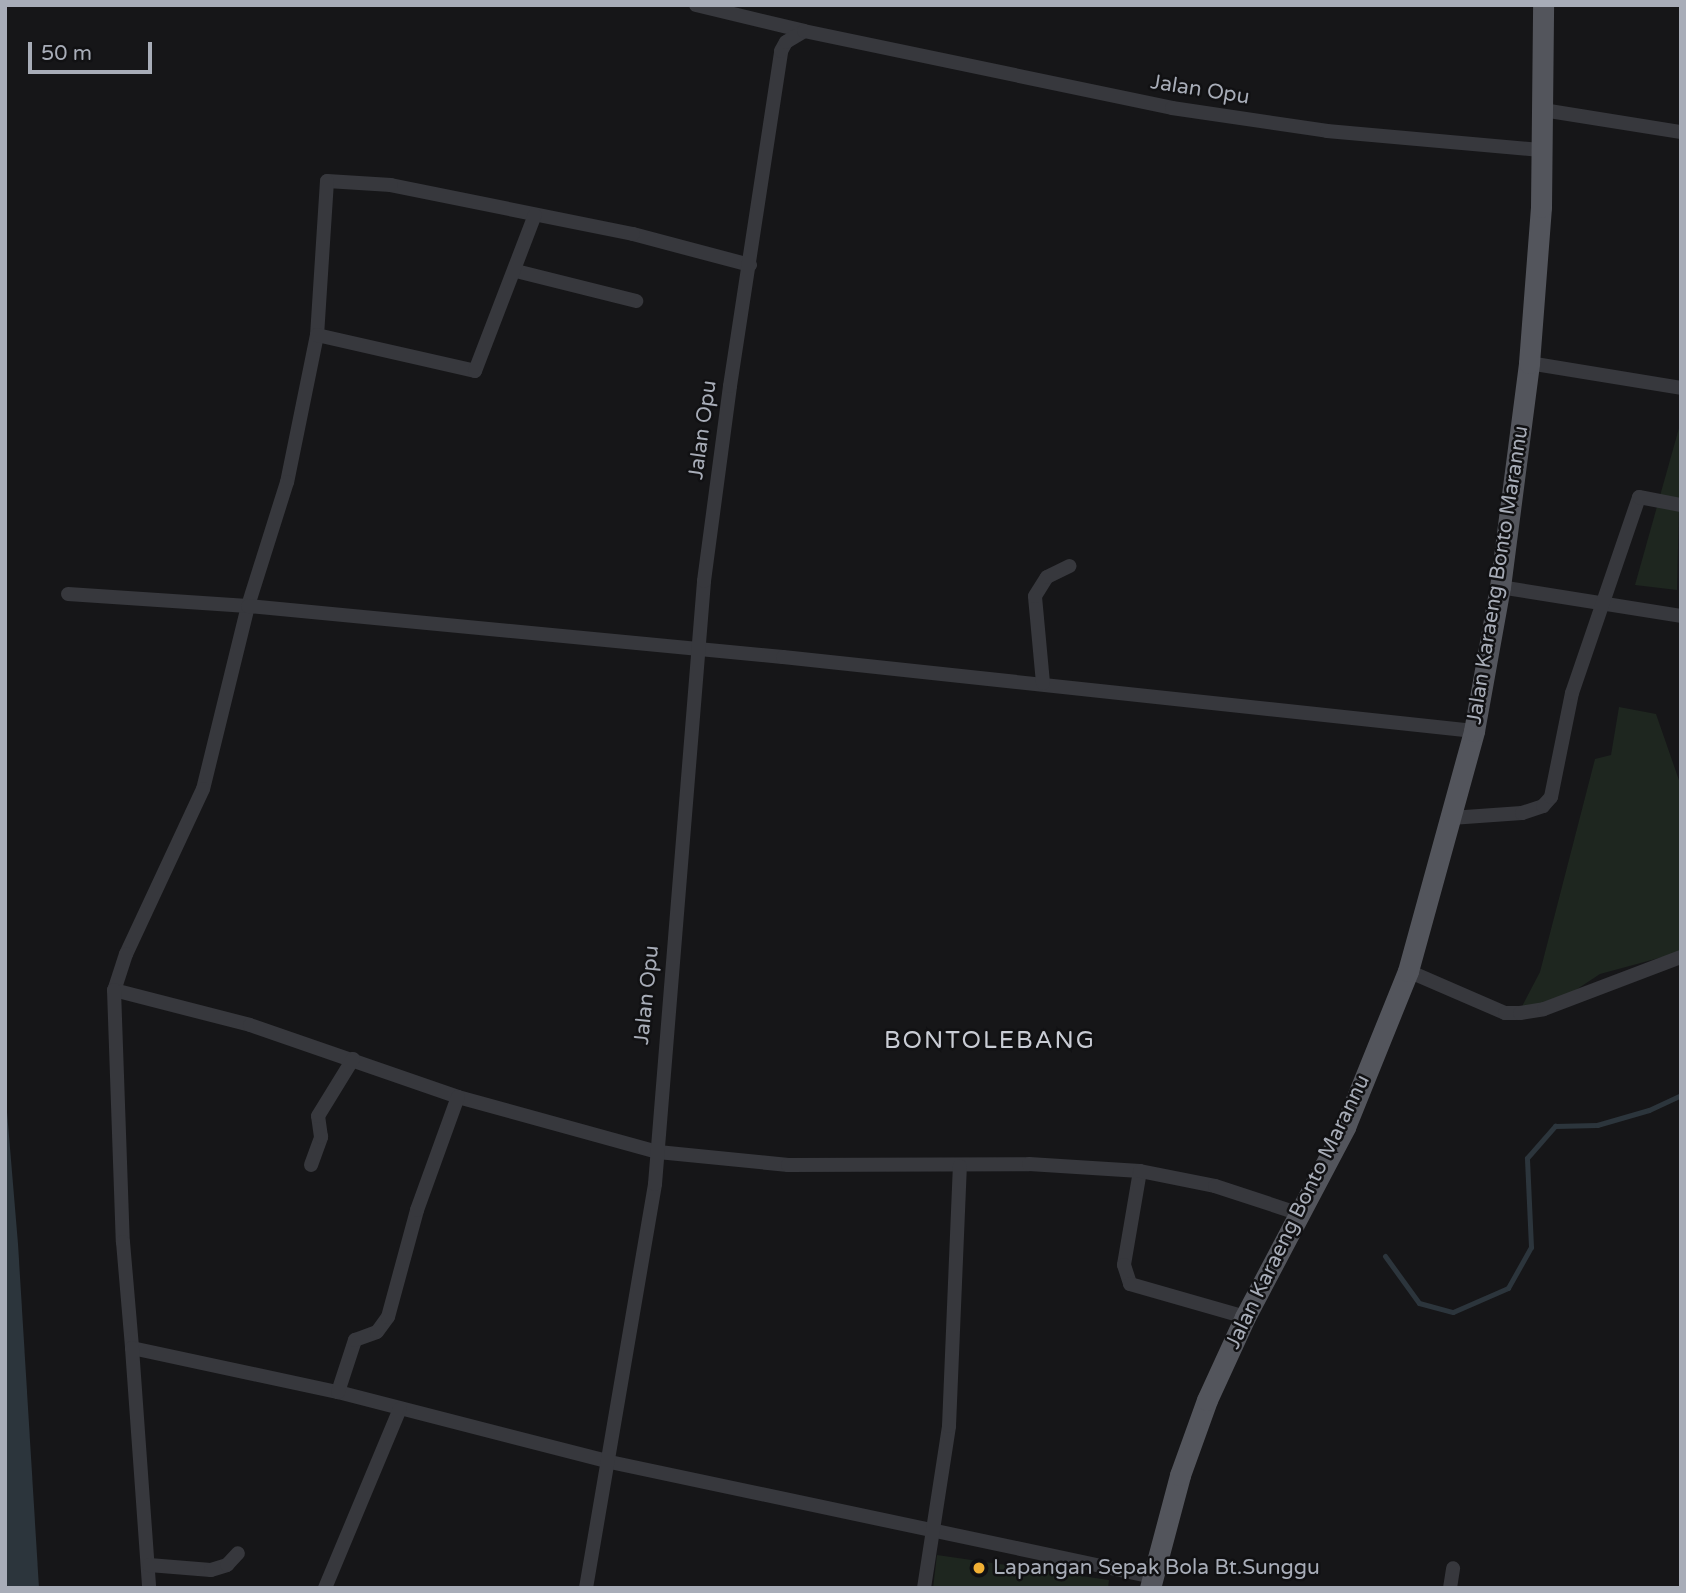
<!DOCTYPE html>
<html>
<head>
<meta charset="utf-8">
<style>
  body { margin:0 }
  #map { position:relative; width:1686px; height:1593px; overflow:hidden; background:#161618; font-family:"Varela Round",sans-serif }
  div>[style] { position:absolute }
  .green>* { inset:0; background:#1e261f }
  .water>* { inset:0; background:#2c353c }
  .stream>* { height:5px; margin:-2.5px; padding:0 2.5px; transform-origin:2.5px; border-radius:2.5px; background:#2c353c }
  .minor>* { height:14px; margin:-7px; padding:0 7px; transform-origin:7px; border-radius:7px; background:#37383d }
  .primary>* { height:21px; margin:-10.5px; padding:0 10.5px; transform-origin:10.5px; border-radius:10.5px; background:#53555c }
  .dots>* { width:19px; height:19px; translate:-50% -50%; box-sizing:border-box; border:4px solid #111113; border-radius:50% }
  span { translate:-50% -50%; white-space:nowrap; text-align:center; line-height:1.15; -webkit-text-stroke:5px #111113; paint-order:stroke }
  .street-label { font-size:21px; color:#a8adb8 }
  .poi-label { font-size:21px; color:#a8adb8 }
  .left { translate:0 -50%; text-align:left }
  .quarter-label { font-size:24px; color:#c9ccd4; letter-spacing:2px }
  .frame { position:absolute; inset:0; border:7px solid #a8adb8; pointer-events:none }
  .scale { position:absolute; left:28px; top:42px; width:124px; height:32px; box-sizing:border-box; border:4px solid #a8adb8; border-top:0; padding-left:9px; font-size:21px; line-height:24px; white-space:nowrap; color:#a8adb8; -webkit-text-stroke:5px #111113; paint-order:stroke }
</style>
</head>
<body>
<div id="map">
  <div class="green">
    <div style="clip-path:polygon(1681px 421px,1677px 590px,1635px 585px)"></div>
    <div style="clip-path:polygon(1619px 707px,1656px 714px,1681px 786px,1681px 952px,1600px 974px,1559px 1001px,1518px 1014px,1540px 972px,1595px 759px,1611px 755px)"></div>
    <div style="clip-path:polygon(937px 1555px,1109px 1580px,1108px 1588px,933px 1588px)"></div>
  </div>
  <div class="water">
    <div style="clip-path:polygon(5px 1088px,18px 1244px,39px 1588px,5px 1588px)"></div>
  </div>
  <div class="stream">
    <div style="left:1385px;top:1256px;width:58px;rotate:54.1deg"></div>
    <div style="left:1419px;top:1303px;width:35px;rotate:15deg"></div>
    <div style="left:1453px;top:1312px;width:60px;rotate:-23.6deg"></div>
    <div style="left:1508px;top:1288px;width:47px;rotate:-60.7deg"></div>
    <div style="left:1531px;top:1247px;width:89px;rotate:-92.6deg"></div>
    <div style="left:1527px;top:1158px;width:43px;rotate:-48.8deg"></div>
    <div style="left:1555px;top:1126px;width:42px;rotate:-1.4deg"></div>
    <div style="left:1597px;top:1125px;width:54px;rotate:-16.1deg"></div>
    <div style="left:1649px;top:1110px;width:35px;rotate:-25deg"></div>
  </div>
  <div class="minor">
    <div style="left:696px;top:5px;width:111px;rotate:13.5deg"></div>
    <div style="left:1543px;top:110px;width:140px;rotate:9.1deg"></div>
    <div style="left:750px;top:265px;width:121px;rotate:-165.2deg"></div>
    <div style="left:633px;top:234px;width:247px;rotate:-168.6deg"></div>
    <div style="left:391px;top:185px;width:64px;rotate:-176.4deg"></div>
    <div style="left:327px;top:181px;width:154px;rotate:93.7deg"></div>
    <div style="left:317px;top:335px;width:150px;rotate:101.5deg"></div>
    <div style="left:287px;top:482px;width:130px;rotate:107.5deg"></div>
    <div style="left:248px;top:606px;width:188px;rotate:103.8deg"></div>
    <div style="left:203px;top:789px;width:182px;rotate:115deg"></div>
    <div style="left:126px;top:954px;width:38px;rotate:108deg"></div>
    <div style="left:114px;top:990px;width:140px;rotate:14.4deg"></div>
    <div style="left:250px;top:1025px;width:220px;rotate:19.1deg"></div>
    <div style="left:458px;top:1097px;width:207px;rotate:15.4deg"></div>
    <div style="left:658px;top:1152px;width:131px;rotate:5.7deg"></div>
    <div style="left:788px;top:1165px;width:241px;rotate:-0.2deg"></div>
    <div style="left:1029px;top:1164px;width:111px;rotate:3.6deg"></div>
    <div style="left:1140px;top:1171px;width:95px;rotate:99.7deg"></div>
    <div style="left:1124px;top:1265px;width:20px;rotate:72deg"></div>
    <div style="left:1130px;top:1284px;width:120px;rotate:16deg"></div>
    <div style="left:516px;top:271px;width:124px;rotate:14deg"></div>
    <div style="left:317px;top:335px;width:162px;rotate:12.8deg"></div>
    <div style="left:475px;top:371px;width:167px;rotate:-69deg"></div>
    <div style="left:1529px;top:363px;width:154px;rotate:9.3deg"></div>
    <div style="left:1500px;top:587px;width:183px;rotate:9.1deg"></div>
    <div style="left:68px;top:594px;width:180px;rotate:3.8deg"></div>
    <div style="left:248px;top:606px;width:537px;rotate:5.45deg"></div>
    <div style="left:783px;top:657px;width:695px;rotate:6.11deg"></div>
    <div style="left:1043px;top:683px;width:87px;rotate:-95.3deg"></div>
    <div style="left:1035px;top:596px;width:22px;rotate:-58deg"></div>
    <div style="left:1047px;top:577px;width:25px;rotate:-26deg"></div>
    <div style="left:1451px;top:818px;width:71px;rotate:-4deg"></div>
    <div style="left:1522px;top:813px;width:22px;rotate:-18deg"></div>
    <div style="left:1543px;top:806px;width:12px;rotate:-48deg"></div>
    <div style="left:1551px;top:797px;width:106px;rotate:-78.6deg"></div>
    <div style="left:1572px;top:693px;width:207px;rotate:-71.1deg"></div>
    <div style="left:1639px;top:497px;width:43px;rotate:10.8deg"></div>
    <div style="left:1408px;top:971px;width:106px;rotate:23.4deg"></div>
    <div style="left:1505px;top:1013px;width:15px"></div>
    <div style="left:1520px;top:1013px;width:24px;rotate:-9deg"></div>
    <div style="left:1544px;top:1009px;width:147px;rotate:-20.8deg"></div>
    <div style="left:114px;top:990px;width:252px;rotate:88deg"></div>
    <div style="left:123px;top:1242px;width:106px;rotate:85.1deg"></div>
    <div style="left:132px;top:1348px;width:211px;rotate:12.1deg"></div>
    <div style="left:338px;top:1392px;width:281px;rotate:14.4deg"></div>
    <div style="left:610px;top:1462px;width:555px;rotate:11.96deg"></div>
    <div style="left:311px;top:1165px;width:30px;rotate:-70deg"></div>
    <div style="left:321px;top:1137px;width:21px;rotate:-98deg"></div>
    <div style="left:318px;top:1116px;width:67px;rotate:-58.4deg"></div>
    <div style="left:1140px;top:1171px;width:76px;rotate:11.3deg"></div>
    <div style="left:1215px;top:1186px;width:89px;rotate:18.2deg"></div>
    <div style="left:132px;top:1348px;width:241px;rotate:85.9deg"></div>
    <div style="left:338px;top:1392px;width:55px;rotate:-71.9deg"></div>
    <div style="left:355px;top:1340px;width:23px;rotate:-20deg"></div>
    <div style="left:377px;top:1332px;width:19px;rotate:-54deg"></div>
    <div style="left:388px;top:1317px;width:111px;rotate:-74.8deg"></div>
    <div style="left:417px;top:1210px;width:120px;rotate:-70.1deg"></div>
    <div style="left:149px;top:1565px;width:62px;rotate:4.6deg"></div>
    <div style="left:211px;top:1570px;width:17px;rotate:-17deg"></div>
    <div style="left:227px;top:1565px;width:16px;rotate:-47deg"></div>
    <div style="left:325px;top:1588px;width:194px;rotate:-67.3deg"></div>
    <div style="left:586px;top:1588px;width:410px;rotate:-80.3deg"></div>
    <div style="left:655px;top:1184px;width:605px;rotate:-85.35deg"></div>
    <div style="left:704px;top:581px;width:197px;rotate:-82.4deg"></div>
    <div style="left:730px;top:386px;width:339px;rotate:-81.3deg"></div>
    <div style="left:781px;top:51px;width:10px;rotate:-61deg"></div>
    <div style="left:786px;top:42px;width:21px;rotate:-31deg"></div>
    <div style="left:804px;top:31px;width:376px;rotate:11.8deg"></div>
    <div style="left:1172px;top:108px;width:157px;rotate:8.4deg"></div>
    <div style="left:1327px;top:131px;width:214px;rotate:5.1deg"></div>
    <div style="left:924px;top:1588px;width:164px;rotate:-81.2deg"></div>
    <div style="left:949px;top:1426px;width:260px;rotate:-87.6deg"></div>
    <div style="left:1450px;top:1588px;width:20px;rotate:-81deg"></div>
  </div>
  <div class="primary">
    <div style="left:1150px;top:1588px;width:117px;rotate:-75.1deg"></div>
    <div style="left:1180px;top:1475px;width:80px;rotate:-70.2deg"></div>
    <div style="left:1207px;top:1400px;width:91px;rotate:-65.4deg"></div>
    <div style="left:1245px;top:1317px;width:215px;rotate:-62.2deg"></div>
    <div style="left:1345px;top:1127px;width:168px;rotate:-68deg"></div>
    <div style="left:1408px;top:971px;width:249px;rotate:-74.6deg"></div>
    <div style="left:1474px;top:731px;width:146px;rotate:-79.8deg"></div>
    <div style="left:1500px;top:587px;width:226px;rotate:-82.6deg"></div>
    <div style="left:1529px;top:363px;width:156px;rotate:-85.6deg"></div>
    <div style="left:1541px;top:207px;width:202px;rotate:-89.4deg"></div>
  </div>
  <div class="dots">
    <div style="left:979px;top:1568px;background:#f2b134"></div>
  </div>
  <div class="street-label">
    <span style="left:1200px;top:90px;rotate:9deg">Jalan Opu</span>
    <span style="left:703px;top:430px;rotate:-82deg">Jalan Opu</span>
    <span style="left:1498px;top:575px;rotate:-81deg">Jalan Karaeng Bonto Marannu</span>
    <span style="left:647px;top:995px;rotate:-84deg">Jalan Opu</span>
    <span style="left:1298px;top:1212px;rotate:-64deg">Jalan Karaeng Bonto Marannu</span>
  </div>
  <div class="poi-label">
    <span class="left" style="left:993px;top:1568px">Lapangan Sepak Bola Bt.Sunggu</span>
  </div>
  <div class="quarter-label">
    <span style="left:990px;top:1041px">BONTOLEBANG</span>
  </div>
  <div class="frame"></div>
  <div class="scale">50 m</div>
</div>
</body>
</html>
